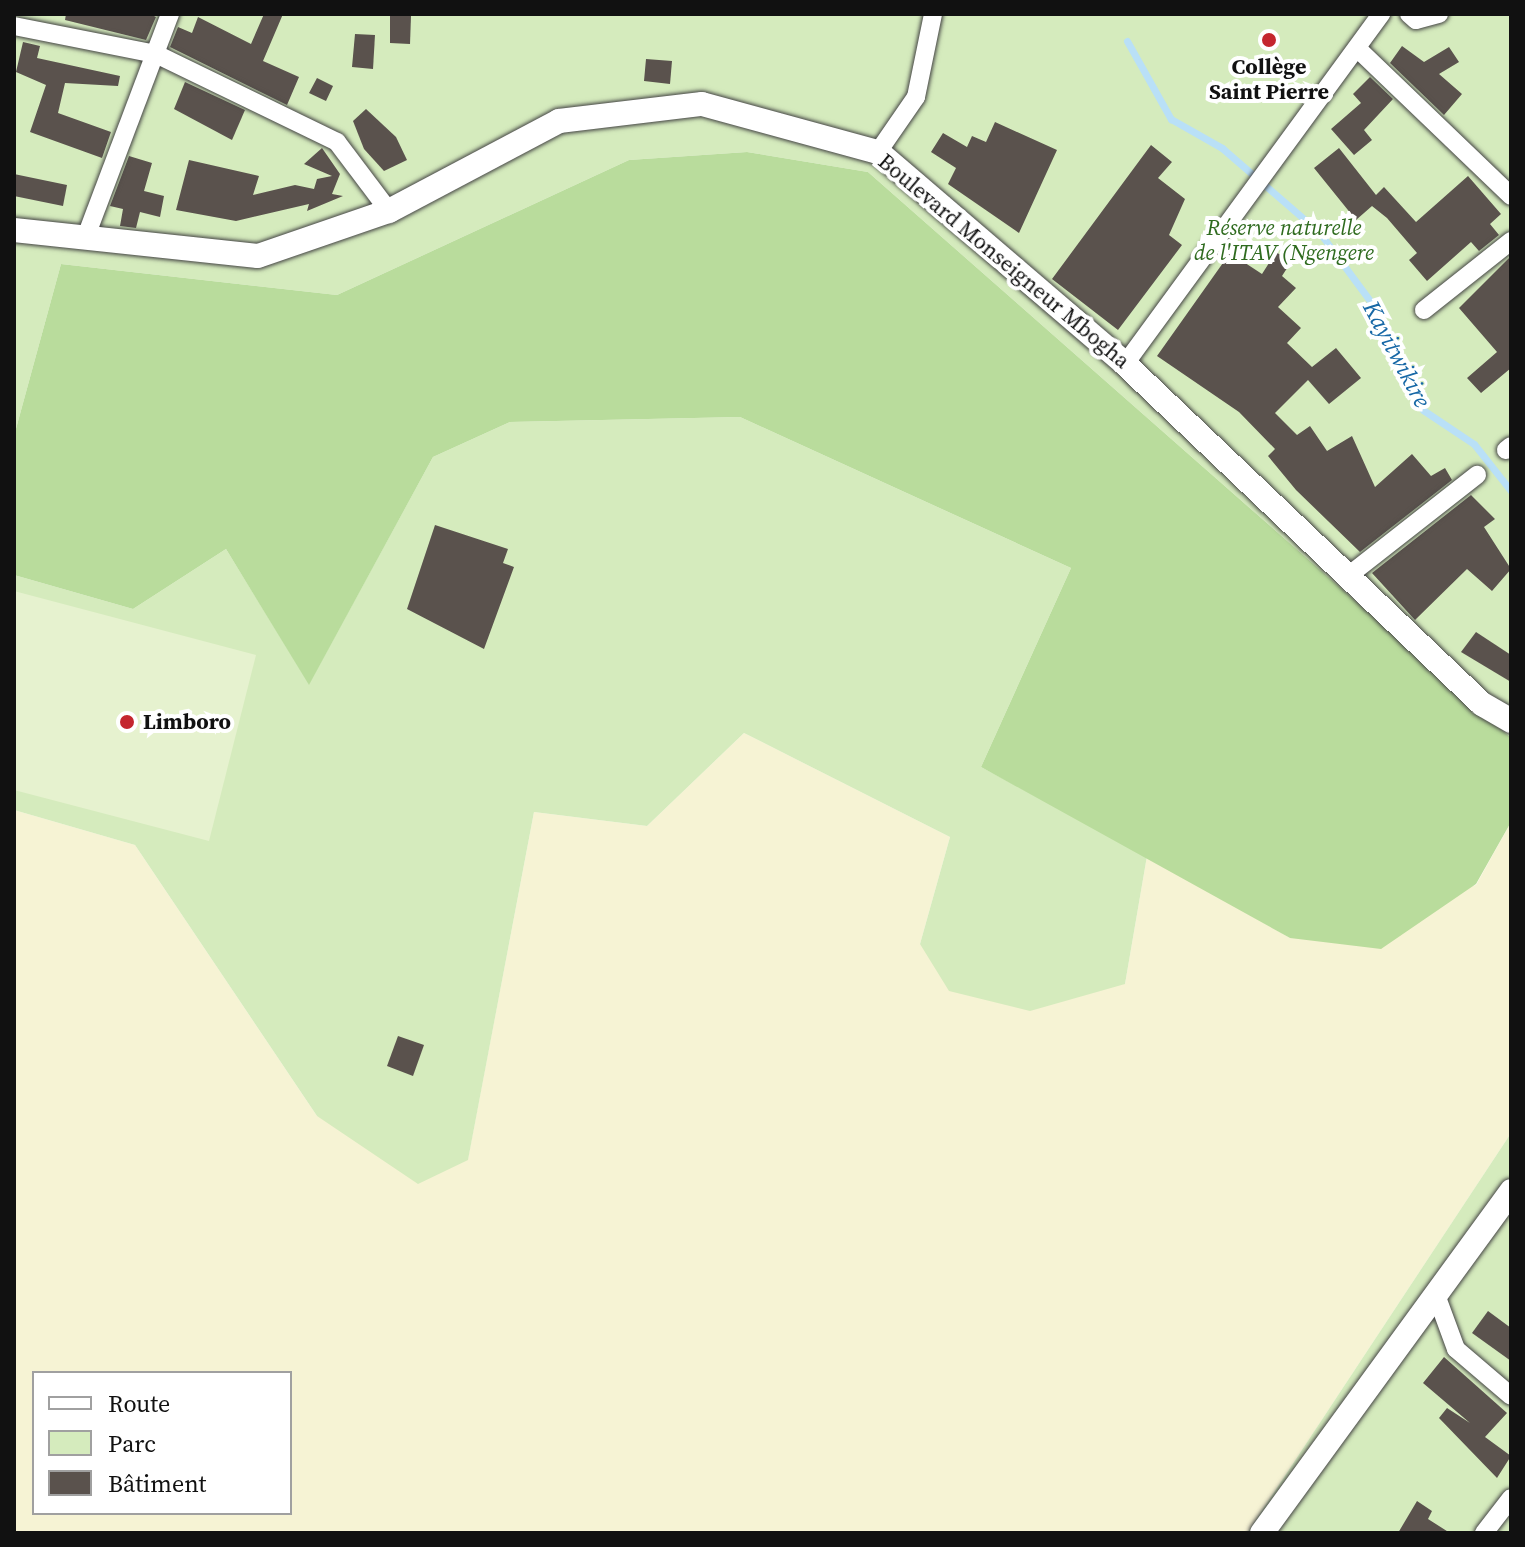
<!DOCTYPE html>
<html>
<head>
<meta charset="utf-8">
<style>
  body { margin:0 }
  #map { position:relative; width:1525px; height:1547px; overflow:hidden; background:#fffdf5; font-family:"Source Serif 4",serif }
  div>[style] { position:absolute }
  .farmland>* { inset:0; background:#f6f3d4 }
  .green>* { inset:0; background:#d5ebbd }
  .forest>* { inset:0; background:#b9dc9c }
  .pitch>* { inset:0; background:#e6f2cf }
  .stream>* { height:7px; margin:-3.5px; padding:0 3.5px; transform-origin:3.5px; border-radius:3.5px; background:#b9e0f7 }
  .building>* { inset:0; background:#5a524d }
  .roads { filter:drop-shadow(0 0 2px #444) drop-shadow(0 0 2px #444) }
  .minor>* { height:18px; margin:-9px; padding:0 9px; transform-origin:9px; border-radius:9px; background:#fff }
  .tertiary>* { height:24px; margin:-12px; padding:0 12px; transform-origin:12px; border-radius:12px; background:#fff }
  .dots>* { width:22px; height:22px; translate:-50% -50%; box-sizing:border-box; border:4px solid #fff; border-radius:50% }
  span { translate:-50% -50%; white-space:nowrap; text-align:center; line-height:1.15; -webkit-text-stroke:8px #fff; paint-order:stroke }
  .poi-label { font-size:22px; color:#111; font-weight:700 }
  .left { translate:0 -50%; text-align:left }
  .park-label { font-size:22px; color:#2f6b1f; font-style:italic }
  .street-label { font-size:22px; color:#111 }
  .water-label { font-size:24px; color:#1768a6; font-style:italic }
  .frame { position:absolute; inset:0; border:16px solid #111; pointer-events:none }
  .legend { position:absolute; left:32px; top:1371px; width:260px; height:144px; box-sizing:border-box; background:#fff; border:2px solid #a0a0a0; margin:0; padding:10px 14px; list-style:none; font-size:24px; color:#111 }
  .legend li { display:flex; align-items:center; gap:16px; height:40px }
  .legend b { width:40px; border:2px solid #a0a0a0 }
</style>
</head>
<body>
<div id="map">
  <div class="farmland">
    <div style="clip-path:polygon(evenodd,744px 733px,950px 837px,920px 944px,1125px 984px,1147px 856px,1290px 938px,1476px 885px,1511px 822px,1511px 1133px,1247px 1533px,14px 1533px,14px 810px,135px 845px,317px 1116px,468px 1159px,534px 812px,647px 826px,744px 733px,34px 1373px,290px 1373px,290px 1513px,34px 1513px,34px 1373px)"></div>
  </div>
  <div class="green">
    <div style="clip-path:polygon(14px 14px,1511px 14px,1511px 738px,868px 172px,747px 152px,629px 160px,337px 295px,61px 264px,14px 436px)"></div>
    <div style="clip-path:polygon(740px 417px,1071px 568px,981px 767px,1147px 856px,1125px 984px,1030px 1011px,949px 991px,920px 944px,950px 837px,744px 733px,647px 826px,534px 812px,468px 1160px,418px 1184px,317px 1116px,135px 845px,14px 810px,14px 575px,133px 609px,226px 549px,309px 684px,433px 457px,510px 422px)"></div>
    <div style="clip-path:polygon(1511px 1133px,1511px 1533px,1247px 1533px)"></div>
  </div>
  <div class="forest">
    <div style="clip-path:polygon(747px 152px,868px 172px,1511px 738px,1511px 822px,1476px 884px,1381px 949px,1290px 938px,981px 767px,1071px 568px,740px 417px,510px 422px,433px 457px,309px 685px,226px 549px,133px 609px,14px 575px,14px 436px,61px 264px,337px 295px,629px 160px)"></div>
  </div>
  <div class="pitch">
    <div style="clip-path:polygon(14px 591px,256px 655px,209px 841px,14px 790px)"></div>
  </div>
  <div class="stream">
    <div style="left:1127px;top:41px;width:90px;rotate:60.6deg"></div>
    <div style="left:1171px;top:119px;width:59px;rotate:29.6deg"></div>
    <div style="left:1222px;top:148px;width:130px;rotate:40.9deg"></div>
    <div style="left:1320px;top:233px;width:94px;rotate:53.6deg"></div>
    <div style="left:1376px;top:309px;width:111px;rotate:65deg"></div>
    <div style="left:1423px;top:410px;width:61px;rotate:33.7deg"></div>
    <div style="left:1474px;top:444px;width:60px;rotate:51.8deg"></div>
  </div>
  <div class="building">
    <div style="clip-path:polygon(66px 14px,150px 14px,156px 17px,146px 40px,65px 20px)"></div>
    <div style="clip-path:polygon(264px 14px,283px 14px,263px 61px,299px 77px,287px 105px,170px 47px,178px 27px,192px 33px,198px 17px,251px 44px)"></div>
    <div style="clip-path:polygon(390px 15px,411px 16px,410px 44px,390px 43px)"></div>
    <div style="clip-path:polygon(355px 34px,375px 35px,373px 69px,352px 67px)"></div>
    <div style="clip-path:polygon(23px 42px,40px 46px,37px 58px,120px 76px,118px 86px,65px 83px,58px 113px,111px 132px,102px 158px,30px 132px,46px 85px,16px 72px)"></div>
    <div style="clip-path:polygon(1402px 46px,1424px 62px,1449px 47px,1459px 62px,1439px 74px,1462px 94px,1444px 115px,1390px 63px)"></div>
    <div style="clip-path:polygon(646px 59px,672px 61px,670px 84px,644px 81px)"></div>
    <div style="clip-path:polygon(1370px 77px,1393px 99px,1364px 130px,1372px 140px,1354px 155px,1331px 129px,1361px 103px,1353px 94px)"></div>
    <div style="clip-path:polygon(317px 78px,333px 86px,326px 101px,309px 93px)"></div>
    <div style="clip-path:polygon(185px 82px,245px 110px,232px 140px,174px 109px)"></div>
    <div style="clip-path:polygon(366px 109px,396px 137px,407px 160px,384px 171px,364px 149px,353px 121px)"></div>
    <div style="clip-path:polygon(995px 122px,1057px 150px,1019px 233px,948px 184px,956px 168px,931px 152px,943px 133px,967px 147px,972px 136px,986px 142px)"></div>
    <div style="clip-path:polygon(1151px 145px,1172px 162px,1158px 178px,1185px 199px,1169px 235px,1182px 245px,1118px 330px,1052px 279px)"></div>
    <div style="clip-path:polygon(322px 148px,340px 174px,332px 194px,343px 196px,307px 211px,309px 204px,236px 221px,176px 210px,189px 160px,259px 176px,253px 195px,295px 185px,314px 189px,317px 179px,332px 176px,304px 164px)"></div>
    <div style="clip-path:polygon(1339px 148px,1376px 195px,1384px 187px,1416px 222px,1468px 176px,1501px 214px,1490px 224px,1499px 235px,1479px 251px,1471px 242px,1427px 281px,1409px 260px,1417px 253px,1387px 218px,1372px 206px,1356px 220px,1314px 168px)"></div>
    <div style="clip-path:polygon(129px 156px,152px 163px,144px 191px,164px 196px,160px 217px,140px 212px,136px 228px,120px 226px,123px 209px,110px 206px)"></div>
    <div style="clip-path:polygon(14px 174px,67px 185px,63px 206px,14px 196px)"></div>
    <div style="clip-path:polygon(1276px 252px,1291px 262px,1282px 276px,1296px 288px,1278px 307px,1301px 328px,1287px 343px,1312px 367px,1336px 348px,1361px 378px,1329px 404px,1308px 380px,1275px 413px,1297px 435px,1310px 426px,1327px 451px,1352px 436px,1375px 487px,1412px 454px,1431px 476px,1445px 468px,1452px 480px,1360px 552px,1296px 490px,1268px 456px,1275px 449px,1239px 412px,1157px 356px,1230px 253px,1262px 274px)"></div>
    <div style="clip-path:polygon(1511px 256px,1511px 368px,1481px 393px,1467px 378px,1497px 352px,1459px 308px)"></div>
    <div style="clip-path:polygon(1471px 495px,1495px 519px,1484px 527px,1511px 569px,1492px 591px,1467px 569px,1415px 620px,1372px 573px)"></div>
    <div style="clip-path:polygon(435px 525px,508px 549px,503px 563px,514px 567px,484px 649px,407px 609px)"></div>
    <div style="clip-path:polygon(1476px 632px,1511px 655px,1511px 682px,1461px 652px)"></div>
    <div style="clip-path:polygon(398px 1036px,424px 1045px,413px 1076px,387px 1066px)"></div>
    <div style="clip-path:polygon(1488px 1311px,1511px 1328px,1511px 1361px,1472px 1333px)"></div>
    <div style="clip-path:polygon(1444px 1357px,1507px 1413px,1485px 1437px,1511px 1456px,1497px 1478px,1439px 1418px,1447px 1408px,1470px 1423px,1423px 1383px)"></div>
    <div style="clip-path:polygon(1417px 1501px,1432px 1511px,1428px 1519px,1450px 1533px,1398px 1533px)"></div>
  </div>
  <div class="roads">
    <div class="minor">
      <div style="left:1409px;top:14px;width:9px;rotate:41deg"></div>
      <div style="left:1416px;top:20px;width:24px;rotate:-15deg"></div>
      <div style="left:14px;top:26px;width:145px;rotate:11.2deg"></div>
      <div style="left:156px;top:54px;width:201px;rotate:25.9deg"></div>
      <div style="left:337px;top:142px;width:86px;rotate:53deg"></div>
      <div style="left:1360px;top:51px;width:209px;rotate:43.8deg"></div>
      <div style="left:878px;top:152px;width:67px;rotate:-55.4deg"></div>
      <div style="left:916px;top:97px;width:85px;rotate:-78.4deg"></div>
      <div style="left:85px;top:239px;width:241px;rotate:-69.3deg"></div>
      <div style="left:1424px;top:310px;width:111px;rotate:-38.4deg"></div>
      <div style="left:1125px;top:364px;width:434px;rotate:-53.8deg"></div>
      <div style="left:1506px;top:450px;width:6px;rotate:-39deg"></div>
      <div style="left:1348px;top:576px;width:164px;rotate:-38.1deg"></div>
      <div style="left:1438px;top:1300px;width:52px;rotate:69.8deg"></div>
      <div style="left:1456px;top:1349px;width:72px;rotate:40.5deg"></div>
      <div style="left:1484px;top:1533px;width:44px;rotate:-52.4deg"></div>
    </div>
    <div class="tertiary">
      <div style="left:14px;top:230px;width:245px;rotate:6.1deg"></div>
      <div style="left:258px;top:256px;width:139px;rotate:-19deg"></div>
      <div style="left:389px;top:211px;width:192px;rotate:-27.9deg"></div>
      <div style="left:559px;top:121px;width:144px;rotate:-6.8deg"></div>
      <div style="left:702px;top:104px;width:182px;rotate:15.3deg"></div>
      <div style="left:878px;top:152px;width:326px;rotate:40.6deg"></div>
      <div style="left:1125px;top:364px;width:493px;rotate:43.6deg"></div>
      <div style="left:1482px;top:704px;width:34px;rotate:30deg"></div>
      <div style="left:1262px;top:1533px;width:423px;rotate:-53.9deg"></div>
    </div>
  </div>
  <div class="dots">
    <div style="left:1269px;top:40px;background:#c4262e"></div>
    <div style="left:127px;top:722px;background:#c4262e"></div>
  </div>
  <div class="poi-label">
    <span style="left:1269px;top:79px">Collège<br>Saint Pierre</span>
    <span class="left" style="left:143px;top:722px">Limboro</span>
  </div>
  <div class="park-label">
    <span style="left:1284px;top:240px">Réserve naturelle<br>de l'ITAV (Ngengere</span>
  </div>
  <div class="street-label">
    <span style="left:1004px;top:261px;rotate:40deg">Boulevard Monseigneur Mbogha</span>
  </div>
  <div class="water-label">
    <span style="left:1397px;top:354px;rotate:62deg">Kayitwikire</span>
  </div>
  <div class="frame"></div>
  <ul class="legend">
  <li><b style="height:10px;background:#fff"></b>Route</li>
  <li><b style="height:22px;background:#d5ebbd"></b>Parc</li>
  <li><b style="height:22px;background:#5a524d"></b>Bâtiment</li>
  </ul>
</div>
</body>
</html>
